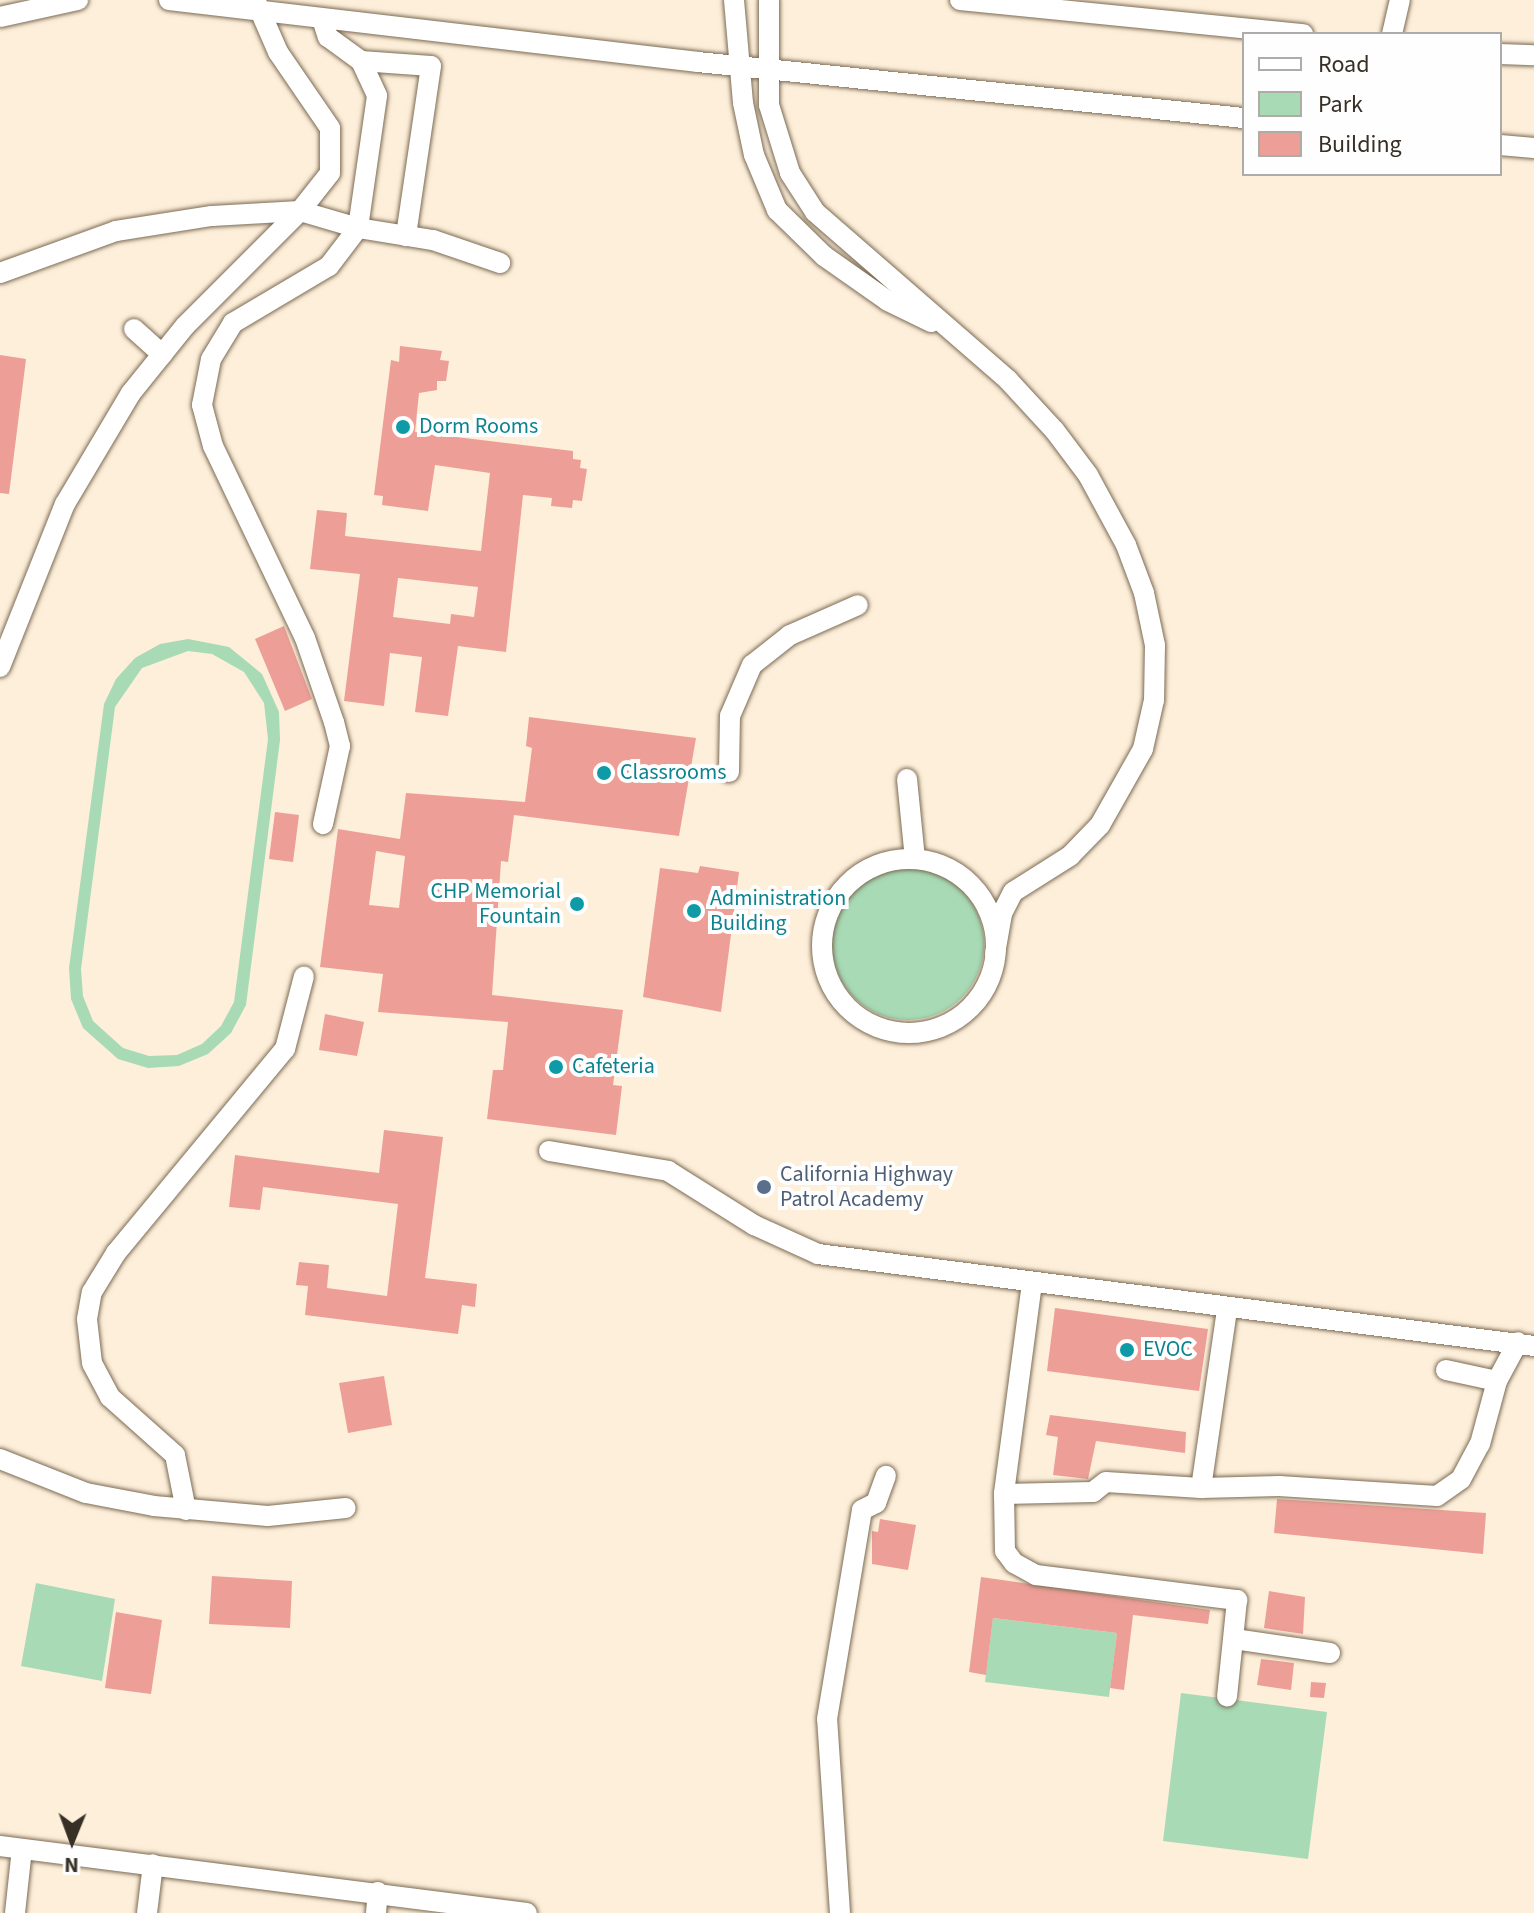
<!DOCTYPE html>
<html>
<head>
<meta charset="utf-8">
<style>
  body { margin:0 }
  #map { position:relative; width:1534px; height:1913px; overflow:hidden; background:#feefda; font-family:"Source Sans 3",sans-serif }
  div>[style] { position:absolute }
  .green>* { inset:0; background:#a7dab5 }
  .round { border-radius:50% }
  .building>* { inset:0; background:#ec9e97 }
  .roads { filter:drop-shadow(0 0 2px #7b6b54) drop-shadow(0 0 2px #7b6b54) }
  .minor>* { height:20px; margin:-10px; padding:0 10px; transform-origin:10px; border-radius:10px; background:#fff }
  .minor>.ring { margin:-10px; padding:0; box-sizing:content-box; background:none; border:20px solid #fff; border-radius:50% }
  .dots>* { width:22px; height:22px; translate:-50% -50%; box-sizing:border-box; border:4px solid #fefefe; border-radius:50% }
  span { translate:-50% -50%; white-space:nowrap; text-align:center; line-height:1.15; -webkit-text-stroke:8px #fefefe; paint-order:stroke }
  .culture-label { font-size:22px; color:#0d838f }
  .left { translate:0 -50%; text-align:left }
  .right { translate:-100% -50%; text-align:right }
  .service-label { font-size:22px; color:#4e5e75 }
  .legend { position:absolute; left:1242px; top:32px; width:260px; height:144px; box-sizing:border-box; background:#fefefe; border:2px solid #aeaca8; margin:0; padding:10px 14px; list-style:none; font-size:24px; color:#373026 }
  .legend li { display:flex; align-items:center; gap:16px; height:40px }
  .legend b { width:40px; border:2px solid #aeaca8 }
  .north { position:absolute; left:32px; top:1801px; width:80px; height:80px; -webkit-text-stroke:6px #fefefe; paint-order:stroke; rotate:181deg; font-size:22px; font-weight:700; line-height:32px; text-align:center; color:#373026 }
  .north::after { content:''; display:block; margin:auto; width:28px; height:36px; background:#373026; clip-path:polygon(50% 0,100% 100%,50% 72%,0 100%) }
</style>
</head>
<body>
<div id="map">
  <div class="green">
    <div style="clip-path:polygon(evenodd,188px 639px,229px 647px,262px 674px,279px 712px,280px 740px,246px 1005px,231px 1033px,208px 1054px,179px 1066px,148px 1068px,118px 1059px,83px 1028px,71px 999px,69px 968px,104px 704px,116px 679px,135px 658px,160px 644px,188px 639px,188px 651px,212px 654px,244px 672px,264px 703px,268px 739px,234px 1002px,221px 1026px,202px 1044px,177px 1055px,149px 1056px,123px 1048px,93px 1021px,83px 996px,81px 969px,115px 707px,142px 668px,188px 651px)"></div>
    <div class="round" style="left:832px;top:868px;width:152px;height:152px"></div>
    <div style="clip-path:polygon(36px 1583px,115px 1599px,102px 1681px,21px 1666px)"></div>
    <div style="clip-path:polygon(993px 1618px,1117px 1633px,1109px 1697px,985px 1682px)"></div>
    <div style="clip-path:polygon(1181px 1693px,1327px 1712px,1308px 1859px,1163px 1841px)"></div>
  </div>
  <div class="building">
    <div style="clip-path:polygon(evenodd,400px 346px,442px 351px,440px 360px,449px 361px,446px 381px,437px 381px,437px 390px,419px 393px,415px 432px,573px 451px,573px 459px,581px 460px,580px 468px,587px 469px,582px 501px,573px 500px,572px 508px,551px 506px,552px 498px,523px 495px,506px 652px,458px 646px,448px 716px,415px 712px,422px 657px,390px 653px,384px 706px,344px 701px,360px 574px,310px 569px,317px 510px,347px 513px,345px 536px,481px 551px,490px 473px,435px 465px,428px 511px,382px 505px,383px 496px,374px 495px,391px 360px,399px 362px,400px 346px,398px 578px,478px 587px,474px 617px,451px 614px,450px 624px,393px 617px,398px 578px)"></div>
    <div style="clip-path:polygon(0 355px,26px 359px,9px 494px,0 493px)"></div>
    <div style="clip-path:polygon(284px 626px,312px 699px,285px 711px,255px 639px)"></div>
    <div style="clip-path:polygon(evenodd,529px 717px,696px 738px,679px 836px,514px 815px,508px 862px,501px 861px,492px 995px,623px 1010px,613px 1085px,622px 1086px,616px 1135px,487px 1119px,493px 1070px,503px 1070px,508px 1022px,378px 1012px,383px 974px,320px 967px,338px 829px,400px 839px,406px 793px,525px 802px,532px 748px,526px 746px,529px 717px,376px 851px,405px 856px,399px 908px,369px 905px,376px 851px)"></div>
    <div style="clip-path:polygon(275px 812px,299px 815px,293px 862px,269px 859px)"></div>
    <div style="clip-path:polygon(700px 866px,739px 872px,721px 1012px,643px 997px,660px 868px,698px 873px)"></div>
    <div style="clip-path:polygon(325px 1014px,364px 1022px,357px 1056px,319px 1050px)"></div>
    <div style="clip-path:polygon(384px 1130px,443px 1137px,425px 1278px,477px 1284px,475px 1307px,462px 1305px,458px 1334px,305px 1315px,308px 1286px,296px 1285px,299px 1262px,329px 1265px,327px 1288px,387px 1296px,398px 1204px,263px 1187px,260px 1210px,229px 1207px,235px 1155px,379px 1173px)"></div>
    <div style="clip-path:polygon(1055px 1308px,1208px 1329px,1199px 1391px,1047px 1371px)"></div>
    <div style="clip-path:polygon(384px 1376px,392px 1425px,348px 1433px,339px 1383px)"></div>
    <div style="clip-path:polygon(1050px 1415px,1186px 1432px,1185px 1453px,1096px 1441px,1088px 1479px,1053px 1475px,1058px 1437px,1046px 1435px)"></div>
    <div style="clip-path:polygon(1277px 1499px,1486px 1513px,1483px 1554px,1274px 1533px)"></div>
    <div style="clip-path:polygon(880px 1519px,916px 1525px,908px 1570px,872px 1564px,872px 1531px,878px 1532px)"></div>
    <div style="clip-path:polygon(212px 1576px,292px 1581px,290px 1628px,209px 1624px)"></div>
    <div style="clip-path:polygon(981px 1577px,1210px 1610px,1208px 1624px,1133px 1615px,1124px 1690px,1110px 1688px,1117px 1633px,993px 1618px,986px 1675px,969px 1672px)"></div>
    <div style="clip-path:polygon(1269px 1591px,1305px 1597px,1303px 1634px,1264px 1628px)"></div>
    <div style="clip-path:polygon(116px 1612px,162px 1620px,151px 1694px,105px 1688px)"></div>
    <div style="clip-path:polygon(1261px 1659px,1294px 1663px,1291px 1690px,1257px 1685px)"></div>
    <div style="clip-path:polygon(1311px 1682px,1326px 1683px,1324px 1698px,1310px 1697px)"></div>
  </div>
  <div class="roads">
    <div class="minor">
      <div style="left:169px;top:0;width:533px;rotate:6.68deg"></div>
      <div style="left:698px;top:62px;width:549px;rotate:5.86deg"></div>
      <div style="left:734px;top:0;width:103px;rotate:85deg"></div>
      <div style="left:743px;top:103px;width:53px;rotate:78.1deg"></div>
      <div style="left:754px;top:155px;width:60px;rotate:67.3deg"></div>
      <div style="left:777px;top:210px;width:66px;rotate:44.4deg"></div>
      <div style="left:824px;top:256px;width:78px;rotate:35.1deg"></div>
      <div style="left:888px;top:301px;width:48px;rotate:26deg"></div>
      <div style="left:769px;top:0;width:105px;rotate:90deg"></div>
      <div style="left:769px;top:105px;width:71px;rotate:72.8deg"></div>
      <div style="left:790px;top:173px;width:46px;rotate:57.3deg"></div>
      <div style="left:815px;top:212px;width:256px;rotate:41deg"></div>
      <div style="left:1008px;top:380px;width:69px;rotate:47.3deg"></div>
      <div style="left:1055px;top:431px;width:55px;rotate:53.1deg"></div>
      <div style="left:1088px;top:475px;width:80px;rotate:61.5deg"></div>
      <div style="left:1126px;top:545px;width:51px;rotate:69.4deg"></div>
      <div style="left:1144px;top:593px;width:53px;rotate:78.1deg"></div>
      <div style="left:1155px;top:645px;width:55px;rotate:91deg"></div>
      <div style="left:1154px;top:700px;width:50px;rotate:102.7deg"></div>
      <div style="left:1143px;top:749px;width:87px;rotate:119.5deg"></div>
      <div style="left:1100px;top:825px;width:43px;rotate:134.1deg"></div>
      <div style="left:1070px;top:856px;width:67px;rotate:147.7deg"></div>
      <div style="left:1013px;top:892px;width:25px;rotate:117deg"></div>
      <div style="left:1002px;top:914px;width:40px;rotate:100deg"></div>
      <div style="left:960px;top:0;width:345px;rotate:5.7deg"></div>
      <div style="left:0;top:17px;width:80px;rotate:-12.3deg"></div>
      <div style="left:322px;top:19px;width:19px;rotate:72deg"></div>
      <div style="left:328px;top:37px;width:41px;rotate:36deg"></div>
      <div style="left:361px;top:61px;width:38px;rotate:65deg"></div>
      <div style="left:377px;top:96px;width:133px;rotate:98.2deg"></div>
      <div style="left:358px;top:228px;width:48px;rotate:127.3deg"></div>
      <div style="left:329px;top:266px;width:112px;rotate:149.3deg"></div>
      <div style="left:233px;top:323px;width:42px;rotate:121.4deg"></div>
      <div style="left:211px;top:359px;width:47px;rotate:101.1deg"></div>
      <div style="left:202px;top:405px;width:42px;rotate:75deg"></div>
      <div style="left:213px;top:446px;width:213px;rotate:64.4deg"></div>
      <div style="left:305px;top:638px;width:89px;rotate:71deg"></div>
      <div style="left:334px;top:722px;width:25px;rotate:76deg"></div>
      <div style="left:340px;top:746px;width:80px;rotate:102.3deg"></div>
      <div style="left:1392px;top:34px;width:35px;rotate:-77deg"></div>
      <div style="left:1500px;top:54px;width:34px;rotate:2deg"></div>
      <div style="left:361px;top:61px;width:70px;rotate:4.1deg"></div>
      <div style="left:431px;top:66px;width:172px;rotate:98.4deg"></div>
      <div style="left:1500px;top:145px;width:34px;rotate:5deg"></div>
      <div style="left:0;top:273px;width:123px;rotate:-19.9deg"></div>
      <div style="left:116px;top:231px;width:97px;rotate:-8.9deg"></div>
      <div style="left:212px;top:216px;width:88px;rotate:-3.3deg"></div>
      <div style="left:300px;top:211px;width:60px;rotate:16.3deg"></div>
      <div style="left:358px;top:228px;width:76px;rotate:9.1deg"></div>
      <div style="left:433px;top:240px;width:71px;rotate:18.9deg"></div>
      <div style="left:134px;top:329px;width:38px;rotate:42deg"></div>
      <div style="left:0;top:667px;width:175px;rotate:-68.3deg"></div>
      <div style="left:65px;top:504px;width:129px;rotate:-59.3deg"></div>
      <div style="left:131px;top:393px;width:86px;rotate:-51.1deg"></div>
      <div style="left:185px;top:326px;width:163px;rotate:-45deg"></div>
      <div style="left:300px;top:211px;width:48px;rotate:-51.7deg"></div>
      <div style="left:330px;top:173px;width:45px;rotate:-90deg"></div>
      <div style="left:330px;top:128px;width:92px;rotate:-124.4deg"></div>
      <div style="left:278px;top:52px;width:52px;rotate:-113.6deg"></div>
      <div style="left:729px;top:772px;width:56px;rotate:-89deg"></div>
      <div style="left:730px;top:716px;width:56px;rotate:-66.7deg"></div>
      <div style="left:752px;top:665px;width:48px;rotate:-38.3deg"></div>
      <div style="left:790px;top:635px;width:74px;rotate:-23.8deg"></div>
      <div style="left:907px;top:779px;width:80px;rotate:84.3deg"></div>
      <div class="ring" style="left:822px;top:859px;width:154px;height:154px"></div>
      <div style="left:549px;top:1151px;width:121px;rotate:9.5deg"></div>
      <div style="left:668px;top:1171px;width:102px;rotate:32.1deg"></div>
      <div style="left:754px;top:1225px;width:70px;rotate:24.4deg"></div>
      <div style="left:818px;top:1254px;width:722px;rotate:7.32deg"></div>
      <div style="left:1032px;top:1283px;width:213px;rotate:97.6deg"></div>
      <div style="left:1004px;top:1494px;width:57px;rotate:89deg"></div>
      <div style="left:1005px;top:1551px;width:15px;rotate:53deg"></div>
      <div style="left:1014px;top:1563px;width:25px;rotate:29deg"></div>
      <div style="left:1036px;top:1575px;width:203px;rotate:7.1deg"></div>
      <div style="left:1237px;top:1600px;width:97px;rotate:95.9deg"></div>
      <div style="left:1446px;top:1370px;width:52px;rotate:12.2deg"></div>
      <div style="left:1497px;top:1381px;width:44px;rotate:-61.7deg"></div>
      <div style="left:0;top:1459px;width:92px;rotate:21.6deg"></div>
      <div style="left:86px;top:1493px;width:69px;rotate:10.8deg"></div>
      <div style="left:154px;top:1506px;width:114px;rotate:5deg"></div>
      <div style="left:268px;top:1516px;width:78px;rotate:-5.9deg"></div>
      <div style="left:1201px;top:1488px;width:78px;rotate:-1.5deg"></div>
      <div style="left:1279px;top:1486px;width:158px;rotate:3.6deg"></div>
      <div style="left:1437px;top:1496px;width:29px;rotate:-35deg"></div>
      <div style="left:1461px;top:1479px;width:40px;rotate:-62deg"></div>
      <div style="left:1480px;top:1444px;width:65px;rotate:-74.9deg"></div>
      <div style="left:1004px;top:1494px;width:89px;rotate:-1.3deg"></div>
      <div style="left:1093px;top:1492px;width:16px;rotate:-38deg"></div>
      <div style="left:1106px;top:1482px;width:95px;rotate:3.6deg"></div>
      <div style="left:1201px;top:1488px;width:181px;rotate:-81.7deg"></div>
      <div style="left:186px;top:1510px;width:56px;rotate:-101.3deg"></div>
      <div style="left:175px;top:1455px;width:87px;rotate:-138.3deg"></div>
      <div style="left:110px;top:1397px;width:38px;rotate:-118deg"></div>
      <div style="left:92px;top:1363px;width:44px;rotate:-96.5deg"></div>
      <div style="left:87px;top:1319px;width:27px;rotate:-80deg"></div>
      <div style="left:92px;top:1292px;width:46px;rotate:-58.4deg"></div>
      <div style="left:116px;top:1253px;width:265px;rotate:-50.4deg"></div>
      <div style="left:285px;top:1049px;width:75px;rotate:-75.4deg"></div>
      <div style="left:1234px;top:1639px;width:97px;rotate:8.3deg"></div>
      <div style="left:0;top:1846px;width:531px;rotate:7.25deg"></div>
      <div style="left:15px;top:1913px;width:64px;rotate:-83.8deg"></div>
      <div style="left:147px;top:1913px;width:49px;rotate:-83deg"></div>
      <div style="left:376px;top:1913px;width:21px;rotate:-85deg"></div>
      <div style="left:840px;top:1913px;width:194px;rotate:-93.8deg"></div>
      <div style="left:827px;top:1719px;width:212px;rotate:-80.5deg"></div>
      <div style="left:862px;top:1510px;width:16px;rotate:-27deg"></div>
      <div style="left:876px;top:1503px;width:29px;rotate:-70deg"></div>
    </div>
  </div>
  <div class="dots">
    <div style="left:403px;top:427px;background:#0f9aa8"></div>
    <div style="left:604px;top:773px;background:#0f9aa8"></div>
    <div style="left:577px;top:904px;background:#0f9aa8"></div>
    <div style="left:694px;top:911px;background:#0f9aa8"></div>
    <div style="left:556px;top:1067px;background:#0f9aa8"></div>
    <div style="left:764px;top:1187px;background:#5c6f8a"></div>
    <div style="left:1127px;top:1350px;background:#0f9aa8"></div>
  </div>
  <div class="culture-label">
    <span class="left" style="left:419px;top:427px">Dorm Rooms</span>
    <span class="left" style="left:620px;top:773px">Classrooms</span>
    <span class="right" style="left:561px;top:904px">CHP Memorial<br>Fountain</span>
    <span class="left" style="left:710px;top:911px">Administration<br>Building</span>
    <span class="left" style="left:572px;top:1067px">Cafeteria</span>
    <span class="left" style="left:1143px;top:1350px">EVOC</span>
  </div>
  <div class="service-label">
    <span class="left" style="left:780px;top:1187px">California Highway<br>Patrol Academy</span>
  </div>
  <ul class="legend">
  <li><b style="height:10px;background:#fff"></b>Road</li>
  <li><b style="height:22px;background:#a7dab5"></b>Park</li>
  <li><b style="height:22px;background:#ec9e97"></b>Building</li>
  </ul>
  <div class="north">N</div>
</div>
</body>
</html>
